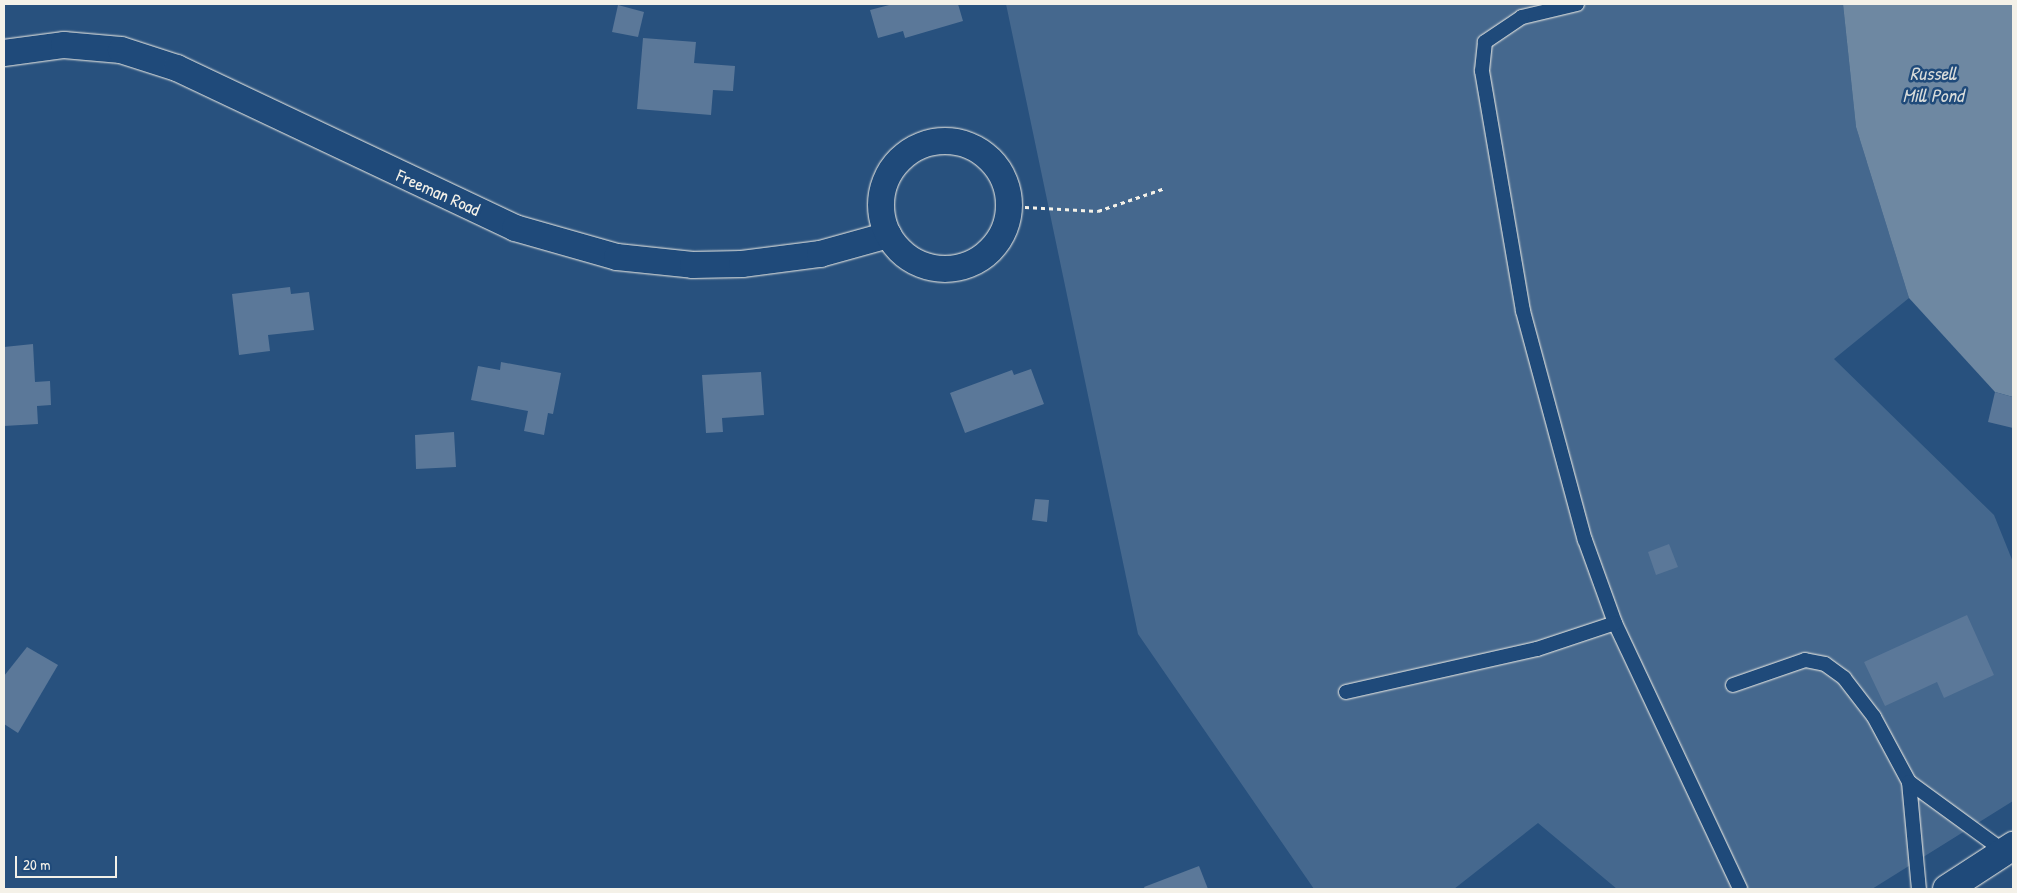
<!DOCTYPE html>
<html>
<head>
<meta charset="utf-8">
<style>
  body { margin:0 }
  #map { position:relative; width:2017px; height:893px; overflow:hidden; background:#28517e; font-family:"Patrick Hand",sans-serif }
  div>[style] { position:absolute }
  .green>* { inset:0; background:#45688e }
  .water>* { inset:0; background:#6e88a2 }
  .building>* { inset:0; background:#5b7899 }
  .path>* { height:3px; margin-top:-1.5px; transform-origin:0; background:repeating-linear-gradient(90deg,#f4f1e8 0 4px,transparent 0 8px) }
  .roads { filter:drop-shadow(0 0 1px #f4f1e8) drop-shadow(0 0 1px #f4f1e8) }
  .lane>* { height:14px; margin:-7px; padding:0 7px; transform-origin:7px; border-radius:7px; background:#1f4a7a }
  .street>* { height:26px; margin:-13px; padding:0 13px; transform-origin:13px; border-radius:13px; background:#1f4a7a }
  .street>.ring { margin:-13px; padding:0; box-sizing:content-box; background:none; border:26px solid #1f4a7a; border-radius:50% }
  .secondary>* { height:28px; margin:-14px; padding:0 14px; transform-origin:14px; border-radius:14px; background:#1f4a7a }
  span { translate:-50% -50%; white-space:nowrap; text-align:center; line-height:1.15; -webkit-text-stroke:5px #1f4a7a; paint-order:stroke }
  .street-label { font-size:18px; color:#f4f1e8 }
  .water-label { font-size:19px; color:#d9dcda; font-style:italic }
  .frame { position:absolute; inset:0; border:5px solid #f4f1e8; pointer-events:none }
  .scale { position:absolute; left:15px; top:856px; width:102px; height:22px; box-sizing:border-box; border:2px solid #f4f1e8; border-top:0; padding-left:6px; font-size:15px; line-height:18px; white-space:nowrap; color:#f4f1e8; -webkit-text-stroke:4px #1f4a7a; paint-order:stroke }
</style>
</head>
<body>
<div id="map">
  <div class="green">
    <div style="clip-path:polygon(1006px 4px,1843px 4px,1856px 127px,1909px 298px,1834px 359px,1994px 515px,2013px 562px,2013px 801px,1872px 889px,1617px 889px,1538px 823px,1454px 889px,1314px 889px,1138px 634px)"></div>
  </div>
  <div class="water">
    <div style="clip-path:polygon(1843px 4px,2013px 4px,2013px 397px,1995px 392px,1909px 298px,1856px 127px)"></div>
  </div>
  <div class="building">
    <div style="clip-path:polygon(893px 4px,958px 4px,963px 21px,905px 38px,903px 31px,878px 38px,870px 10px)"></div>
    <div style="clip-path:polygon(618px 5px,644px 12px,638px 37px,612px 32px)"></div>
    <div style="clip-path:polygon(643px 38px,696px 42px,694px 63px,735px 66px,733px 91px,713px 90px,711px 115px,637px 109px)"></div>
    <div style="clip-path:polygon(290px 287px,291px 294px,309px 292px,314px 330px,268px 335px,270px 351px,239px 355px,232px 294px)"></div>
    <div style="clip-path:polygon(33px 344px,35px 382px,50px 381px,51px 405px,37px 406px,38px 424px,4px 426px,4px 347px)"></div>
    <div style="clip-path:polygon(501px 362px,561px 373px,553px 414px,548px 413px,544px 435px,524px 431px,528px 411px,471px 400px,478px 366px,500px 370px)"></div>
    <div style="clip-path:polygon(1031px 369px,1044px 404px,965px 433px,950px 393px,1012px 370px,1014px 375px)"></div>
    <div style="clip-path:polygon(761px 372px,764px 415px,722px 418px,723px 432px,706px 433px,702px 375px)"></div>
    <div style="clip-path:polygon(1995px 392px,2013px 397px,2013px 428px,1988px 422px)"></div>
    <div style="clip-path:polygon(454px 432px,456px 467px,416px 469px,415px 435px)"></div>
    <div style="clip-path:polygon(1035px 499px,1049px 500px,1047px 522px,1032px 520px)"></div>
    <div style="clip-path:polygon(1669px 544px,1678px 567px,1656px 575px,1648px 552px)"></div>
    <div style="clip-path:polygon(1967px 615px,1994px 675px,1944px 698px,1937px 682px,1885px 706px,1864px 662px)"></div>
    <div style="clip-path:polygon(27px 647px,58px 665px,18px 733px,4px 724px,4px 676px)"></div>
    <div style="clip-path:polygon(1199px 866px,1208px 889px,1145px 889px,1144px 887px)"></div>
  </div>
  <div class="path">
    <div style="left:1009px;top:206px;width:89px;rotate:3.2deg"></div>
    <div style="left:1098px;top:211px;width:71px;rotate:-18.9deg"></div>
  </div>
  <div class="roads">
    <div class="lane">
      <div style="left:1577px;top:4px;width:57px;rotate:166.7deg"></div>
      <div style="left:1522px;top:17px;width:45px;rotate:146deg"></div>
      <div style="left:1485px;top:42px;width:29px;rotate:96deg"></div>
      <div style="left:1482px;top:71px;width:243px;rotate:80.3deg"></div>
      <div style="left:1523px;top:311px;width:237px;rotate:74.9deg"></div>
      <div style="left:1585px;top:540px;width:88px;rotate:70.1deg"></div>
      <div style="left:1615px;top:623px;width:294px;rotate:64.8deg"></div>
      <div style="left:1733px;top:685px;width:76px;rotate:-19.1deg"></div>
      <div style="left:1805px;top:660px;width:20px;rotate:11deg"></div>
      <div style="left:1825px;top:664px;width:24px;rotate:36deg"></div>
      <div style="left:1844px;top:678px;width:49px;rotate:52.4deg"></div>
      <div style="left:1874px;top:717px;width:74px;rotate:61.7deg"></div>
      <div style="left:1909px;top:782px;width:107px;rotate:84.7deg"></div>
      <div style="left:1346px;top:692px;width:196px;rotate:-12.7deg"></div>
      <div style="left:1537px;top:649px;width:82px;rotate:-18.4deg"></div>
      <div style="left:1909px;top:782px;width:119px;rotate:36.1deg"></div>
    </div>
    <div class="street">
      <div style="left:4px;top:53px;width:61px;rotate:-7.6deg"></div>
      <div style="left:64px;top:45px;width:57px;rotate:5deg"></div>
      <div style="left:121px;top:50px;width:59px;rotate:17.8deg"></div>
      <div style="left:177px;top:68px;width:374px;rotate:25.3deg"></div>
      <div style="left:515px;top:228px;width:106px;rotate:15.9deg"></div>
      <div style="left:617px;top:257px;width:76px;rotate:6deg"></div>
      <div style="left:693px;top:265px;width:49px;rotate:-1.2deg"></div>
      <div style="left:742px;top:264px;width:79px;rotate:-7.3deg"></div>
      <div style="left:820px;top:254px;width:71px;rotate:-15.6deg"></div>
      <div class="ring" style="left:881px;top:141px;width:102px;height:102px"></div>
    </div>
    <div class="secondary">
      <div style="left:1947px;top:889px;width:79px;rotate:-33.1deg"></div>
    </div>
  </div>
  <div class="street-label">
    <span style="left:438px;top:193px;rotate:24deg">Freeman Road</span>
  </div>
  <div class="water-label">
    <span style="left:1933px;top:85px">Russell<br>Mill Pond</span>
  </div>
  <div class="frame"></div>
  <div class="scale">20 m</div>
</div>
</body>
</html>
